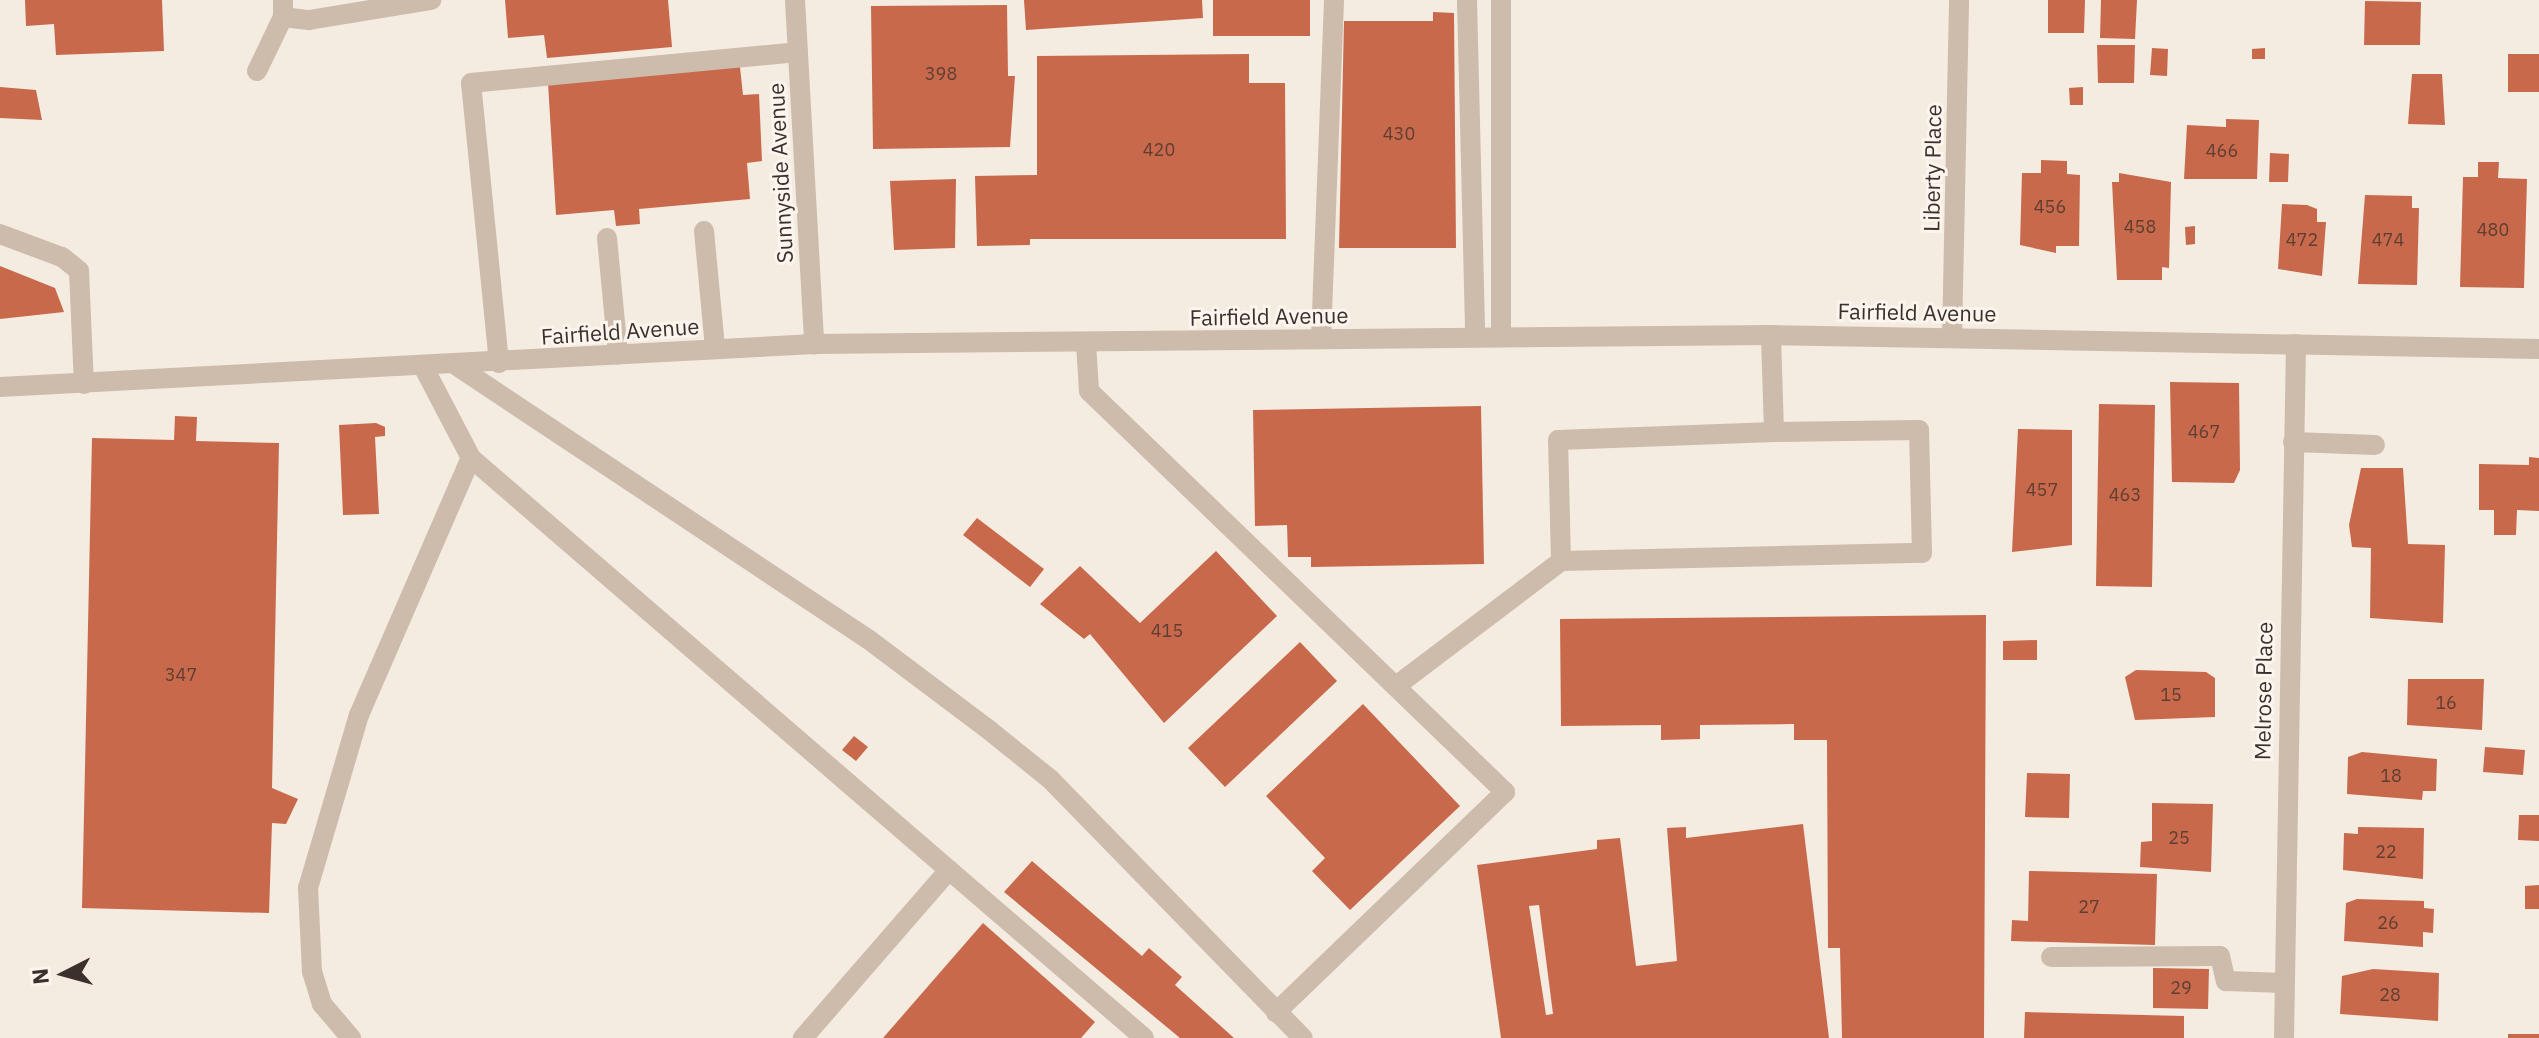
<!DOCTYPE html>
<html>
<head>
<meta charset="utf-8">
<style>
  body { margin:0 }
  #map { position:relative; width:2539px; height:1038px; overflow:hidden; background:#f4ebe1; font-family:"IBM Plex Sans",sans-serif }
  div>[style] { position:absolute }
  .building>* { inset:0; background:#c8694b }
  .minor>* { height:20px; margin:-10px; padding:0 10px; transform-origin:10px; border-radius:10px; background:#cdbbac }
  span { translate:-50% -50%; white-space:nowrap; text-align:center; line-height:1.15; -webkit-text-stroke:6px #fbf5ee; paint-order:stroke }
  .number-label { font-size:18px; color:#5e3e33 }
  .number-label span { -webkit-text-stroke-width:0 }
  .street-label { font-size:22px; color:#3b302b }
  .north { position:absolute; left:24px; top:934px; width:80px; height:80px; -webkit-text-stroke:6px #fbf5ee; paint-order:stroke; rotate:264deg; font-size:22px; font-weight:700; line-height:32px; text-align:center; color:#3b302b }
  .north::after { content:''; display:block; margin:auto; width:28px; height:36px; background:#3b302b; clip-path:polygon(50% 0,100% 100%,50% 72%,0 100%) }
</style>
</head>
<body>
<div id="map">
  <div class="building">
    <div style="clip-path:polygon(25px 0,162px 0,164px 51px,56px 55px,54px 24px,26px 26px)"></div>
    <div style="clip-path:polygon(505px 0,668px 0,672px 47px,547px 58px,544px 35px,508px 38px)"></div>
    <div style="clip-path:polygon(1024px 0,1202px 0,1203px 18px,1026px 30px)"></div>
    <div style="clip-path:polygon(1213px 0,1310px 0,1310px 36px,1213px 36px)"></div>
    <div style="clip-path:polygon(2048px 0,2085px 0,2084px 33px,2048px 33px)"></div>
    <div style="clip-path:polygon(2101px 0,2137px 0,2135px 39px,2100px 38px)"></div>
    <div style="clip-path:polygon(2365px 1px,2421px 2px,2420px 45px,2364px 45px)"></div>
    <div style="clip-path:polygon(1007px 5px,1008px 76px,1015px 76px,1010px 147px,873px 149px,871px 6px)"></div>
    <div style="clip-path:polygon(1433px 12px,1454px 13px,1456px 248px,1339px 248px,1344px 21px,1433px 21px)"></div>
    <div style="clip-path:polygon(2097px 45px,2135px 45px,2134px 83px,2098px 83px)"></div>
    <div style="clip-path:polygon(2152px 48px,2168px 49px,2167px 76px,2150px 75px)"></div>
    <div style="clip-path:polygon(2265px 48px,2265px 59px,2252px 59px,2252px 49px)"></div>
    <div style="clip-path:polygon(1249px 54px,1249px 83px,1285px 83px,1286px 239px,1030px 239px,1030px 245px,977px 246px,975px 176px,1037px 175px,1037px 56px)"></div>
    <div style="clip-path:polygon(2508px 54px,2539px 54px,2539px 92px,2508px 92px)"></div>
    <div style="clip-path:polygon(740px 67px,743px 95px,759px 94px,762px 161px,747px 163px,750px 199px,639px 209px,640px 224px,616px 226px,614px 210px,556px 215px,548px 83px)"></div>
    <div style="clip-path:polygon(2412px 74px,2442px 74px,2445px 125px,2408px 124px)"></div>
    <div style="clip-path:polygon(0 87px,36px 90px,42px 120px,0 118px)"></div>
    <div style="clip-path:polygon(2083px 87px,2083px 105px,2070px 105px,2069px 88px)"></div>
    <div style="clip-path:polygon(2226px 119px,2259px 120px,2257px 179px,2184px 179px,2187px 125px,2226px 127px)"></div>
    <div style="clip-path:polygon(2270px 153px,2289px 154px,2288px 182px,2269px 182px)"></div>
    <div style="clip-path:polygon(2041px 160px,2067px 161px,2067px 174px,2080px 175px,2079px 246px,2056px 246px,2056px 253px,2020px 245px,2022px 173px,2041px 173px)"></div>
    <div style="clip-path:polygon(2478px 162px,2499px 162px,2498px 178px,2527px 179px,2524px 288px,2460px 287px,2463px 177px,2478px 177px)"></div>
    <div style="clip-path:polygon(2119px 173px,2171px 182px,2169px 268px,2162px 267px,2162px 280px,2117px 280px,2112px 182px,2119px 182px)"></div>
    <div style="clip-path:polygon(956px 179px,955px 248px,894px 250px,890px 181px)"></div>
    <div style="clip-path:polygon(2365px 195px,2412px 196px,2412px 208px,2419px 208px,2417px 285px,2358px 284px)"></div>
    <div style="clip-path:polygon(2282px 204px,2307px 205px,2317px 209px,2317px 222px,2326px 222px,2322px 276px,2278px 269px)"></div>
    <div style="clip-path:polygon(2195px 226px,2195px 244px,2186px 245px,2185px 227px)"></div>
    <div style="clip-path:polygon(0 266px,55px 288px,64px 312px,0 319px)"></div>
    <div style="clip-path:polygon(2170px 382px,2239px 383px,2240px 470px,2234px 483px,2172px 482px)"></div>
    <div style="clip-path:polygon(2099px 404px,2155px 405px,2152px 587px,2096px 586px)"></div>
    <div style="clip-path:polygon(1481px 406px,1484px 564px,1311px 567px,1311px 557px,1288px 557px,1287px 525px,1255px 526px,1253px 410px)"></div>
    <div style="clip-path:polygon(175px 416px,197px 417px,196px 441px,279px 443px,272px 788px,298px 799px,286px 824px,272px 823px,269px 913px,82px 908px,92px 438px,174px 440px)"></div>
    <div style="clip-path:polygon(376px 423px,385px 427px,385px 436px,375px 437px,379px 514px,343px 515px,339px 425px)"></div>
    <div style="clip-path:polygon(2018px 429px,2072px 430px,2072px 545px,2012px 552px)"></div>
    <div style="clip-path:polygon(2529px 457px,2539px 458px,2539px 511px,2517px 510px,2516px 535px,2494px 535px,2494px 510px,2479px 510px,2479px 464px,2529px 465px)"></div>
    <div style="clip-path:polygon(2361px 468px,2403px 468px,2408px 544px,2445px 545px,2443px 623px,2370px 618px,2371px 548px,2352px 547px,2349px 525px)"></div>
    <div style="clip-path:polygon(977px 518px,1044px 569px,1030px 587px,963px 535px)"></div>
    <div style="clip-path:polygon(1216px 551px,1277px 616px,1164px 723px,1090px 634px,1084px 639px,1040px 604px,1080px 566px,1140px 623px)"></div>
    <div style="clip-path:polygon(1986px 615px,1984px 1038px,1842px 1038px,1840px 948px,1828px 948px,1827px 740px,1794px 740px,1794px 724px,1700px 725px,1700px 739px,1661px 740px,1661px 725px,1561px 726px,1560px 619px)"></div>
    <div style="clip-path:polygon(2037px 640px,2037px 660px,2003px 660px,2003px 641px)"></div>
    <div style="clip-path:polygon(1300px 642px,1337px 681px,1225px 787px,1188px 748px)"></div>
    <div style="clip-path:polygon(2136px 670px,2206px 672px,2215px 678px,2215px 717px,2135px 720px,2125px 677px)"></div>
    <div style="clip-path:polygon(2408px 679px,2484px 679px,2482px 730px,2407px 725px)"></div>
    <div style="clip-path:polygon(1363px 704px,1460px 806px,1350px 910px,1312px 871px,1325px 858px,1266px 796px)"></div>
    <div style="clip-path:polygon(854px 736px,868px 747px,856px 761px,842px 750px)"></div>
    <div style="clip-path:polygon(2485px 747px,2525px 750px,2523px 775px,2483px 772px)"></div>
    <div style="clip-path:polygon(2362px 752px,2437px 759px,2436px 791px,2423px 791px,2422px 800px,2347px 794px,2348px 757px)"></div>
    <div style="clip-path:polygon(2027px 773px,2070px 774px,2069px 818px,2025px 817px)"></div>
    <div style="clip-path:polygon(2152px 803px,2213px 804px,2211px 872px,2140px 867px,2141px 842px,2152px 841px)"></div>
    <div style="clip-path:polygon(2519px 815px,2539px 815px,2539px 841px,2518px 840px)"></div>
    <div style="clip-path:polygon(evenodd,1803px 824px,1829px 1038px,1501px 1038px,1477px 865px,1597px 849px,1597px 840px,1620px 838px,1636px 966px,1677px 961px,1667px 828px,1686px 827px,1686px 838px,1803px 824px,1539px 905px,1553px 1014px,1546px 1015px,1529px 906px,1539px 905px)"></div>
    <div style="clip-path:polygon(2358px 827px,2424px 828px,2423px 879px,2343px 870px,2344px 833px,2358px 834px)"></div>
    <div style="clip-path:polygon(1032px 861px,1142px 956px,1149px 948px,1182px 977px,1175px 985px,1234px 1038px,1180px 1038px,1004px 892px)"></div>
    <div style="clip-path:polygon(2029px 871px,2157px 874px,2155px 945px,2011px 941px,2012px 920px,2028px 921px)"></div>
    <div style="clip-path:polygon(2539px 885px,2539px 909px,2525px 909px,2525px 886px)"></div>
    <div style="clip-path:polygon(2357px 899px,2424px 901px,2424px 908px,2434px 909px,2433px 933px,2423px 932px,2423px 947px,2344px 941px,2346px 903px)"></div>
    <div style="clip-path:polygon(983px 923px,1095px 1022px,1081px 1038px,883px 1038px)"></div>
    <div style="clip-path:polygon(2153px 968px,2209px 969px,2208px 1009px,2153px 1008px)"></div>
    <div style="clip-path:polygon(2373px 969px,2439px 973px,2438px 1021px,2340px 1014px,2342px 976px)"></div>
    <div style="clip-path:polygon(2025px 1012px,2184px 1016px,2184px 1038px,2024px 1038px)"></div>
    <div style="clip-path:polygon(2508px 1034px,2539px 1034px,2539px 1038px,2508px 1038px)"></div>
  </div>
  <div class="minor">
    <div style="left:795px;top:0;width:345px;rotate:86.8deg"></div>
    <div style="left:1467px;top:0;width:337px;rotate:88.6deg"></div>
    <div style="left:1501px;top:0;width:337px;rotate:90deg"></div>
    <div style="left:283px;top:17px;width:26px;rotate:7deg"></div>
    <div style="left:309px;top:20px;width:124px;rotate:-9.3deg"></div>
    <div style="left:257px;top:71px;width:60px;rotate:-64.3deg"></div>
    <div style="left:283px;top:17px;width:17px;rotate:-90deg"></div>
    <div style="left:704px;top:231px;width:118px;rotate:84.6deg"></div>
    <div style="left:0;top:234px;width:66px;rotate:20.4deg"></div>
    <div style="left:62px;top:257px;width:22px;rotate:39deg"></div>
    <div style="left:79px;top:271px;width:113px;rotate:87.5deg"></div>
    <div style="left:607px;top:238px;width:117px;rotate:84.6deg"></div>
    <div style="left:1952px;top:337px;width:337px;rotate:-88.8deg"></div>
    <div style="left:1321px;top:339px;width:339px;rotate:-87.8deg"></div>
    <div style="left:1086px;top:343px;width:48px;rotate:86.4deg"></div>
    <div style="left:1089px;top:391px;width:578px;rotate:43.95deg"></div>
    <div style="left:1505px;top:792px;width:318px;rotate:136.1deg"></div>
    <div style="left:499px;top:363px;width:281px;rotate:-95.7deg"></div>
    <div style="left:471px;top:83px;width:328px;rotate:-5.4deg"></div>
    <div style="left:457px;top:366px;width:493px;rotate:33.6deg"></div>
    <div style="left:868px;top:639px;width:151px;rotate:36.9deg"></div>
    <div style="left:989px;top:730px;width:78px;rotate:38.8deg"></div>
    <div style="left:1050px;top:779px;width:362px;rotate:45.7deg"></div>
    <div style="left:424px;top:368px;width:102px;rotate:62.4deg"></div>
    <div style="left:471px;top:458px;width:631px;rotate:40.76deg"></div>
    <div style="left:949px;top:870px;width:223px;rotate:131deg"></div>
    <div style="left:0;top:387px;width:815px;rotate:-3.02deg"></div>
    <div style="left:814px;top:344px;width:957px;rotate:-0.54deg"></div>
    <div style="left:1771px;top:335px;width:768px;rotate:1.04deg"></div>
    <div style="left:2293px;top:442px;width:82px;rotate:2.1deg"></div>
    <div style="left:1561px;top:561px;width:361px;rotate:-1.3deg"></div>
    <div style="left:1922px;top:553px;width:123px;rotate:-91.4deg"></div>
    <div style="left:1919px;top:430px;width:145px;rotate:179.2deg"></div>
    <div style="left:1396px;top:686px;width:207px;rotate:-37.1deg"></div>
    <div style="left:1561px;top:561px;width:121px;rotate:-91.4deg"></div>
    <div style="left:1558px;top:440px;width:216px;rotate:-2.1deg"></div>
    <div style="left:1774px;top:432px;width:97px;rotate:-91.8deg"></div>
    <div style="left:949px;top:870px;width:257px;rotate:40.7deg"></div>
    <div style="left:2051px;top:957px;width:169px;rotate:-0.3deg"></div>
    <div style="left:2220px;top:956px;width:26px;rotate:77deg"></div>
    <div style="left:2226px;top:981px;width:58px;rotate:2deg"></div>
    <div style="left:351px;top:1038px;width:45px;rotate:-130.5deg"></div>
    <div style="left:322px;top:1004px;width:34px;rotate:-107deg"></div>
    <div style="left:312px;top:972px;width:84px;rotate:-92.7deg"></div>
    <div style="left:308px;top:888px;width:180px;rotate:-73.6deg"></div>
    <div style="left:359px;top:715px;width:280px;rotate:-66.5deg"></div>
    <div style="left:2284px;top:1038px;width:694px;rotate:-89.01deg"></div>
  </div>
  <div class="number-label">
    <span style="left:941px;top:74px">398</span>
    <span style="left:1399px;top:134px">430</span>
    <span style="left:1159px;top:150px">420</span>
    <span style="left:2222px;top:151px">466</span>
    <span style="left:2050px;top:207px">456</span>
    <span style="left:2140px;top:227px">458</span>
    <span style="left:2493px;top:230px">480</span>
    <span style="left:2302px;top:240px">472</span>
    <span style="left:2388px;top:240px">474</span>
    <span style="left:2204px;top:432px">467</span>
    <span style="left:2042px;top:490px">457</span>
    <span style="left:2125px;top:495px">463</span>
    <span style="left:1167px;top:631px">415</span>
    <span style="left:181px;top:675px">347</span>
    <span style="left:2171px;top:695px">15</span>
    <span style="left:2446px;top:703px">16</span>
    <span style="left:2391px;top:776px">18</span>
    <span style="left:2179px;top:838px">25</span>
    <span style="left:2386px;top:852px">22</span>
    <span style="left:2089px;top:907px">27</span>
    <span style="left:2388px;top:923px">26</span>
    <span style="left:2181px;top:988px">29</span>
    <span style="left:2390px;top:995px">28</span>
  </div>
  <div class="street-label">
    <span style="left:1932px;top:168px;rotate:-89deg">Liberty Place</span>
    <span style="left:780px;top:173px;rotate:-93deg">Sunnyside Avenue</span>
    <span style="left:1917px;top:312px;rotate:1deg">Fairfield Avenue</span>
    <span style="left:1269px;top:316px;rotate:-1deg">Fairfield Avenue</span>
    <span style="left:620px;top:331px;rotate:-4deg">Fairfield Avenue</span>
    <span style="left:2263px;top:691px;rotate:-89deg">Melrose Place</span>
  </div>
  <div class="north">N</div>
</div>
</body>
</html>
